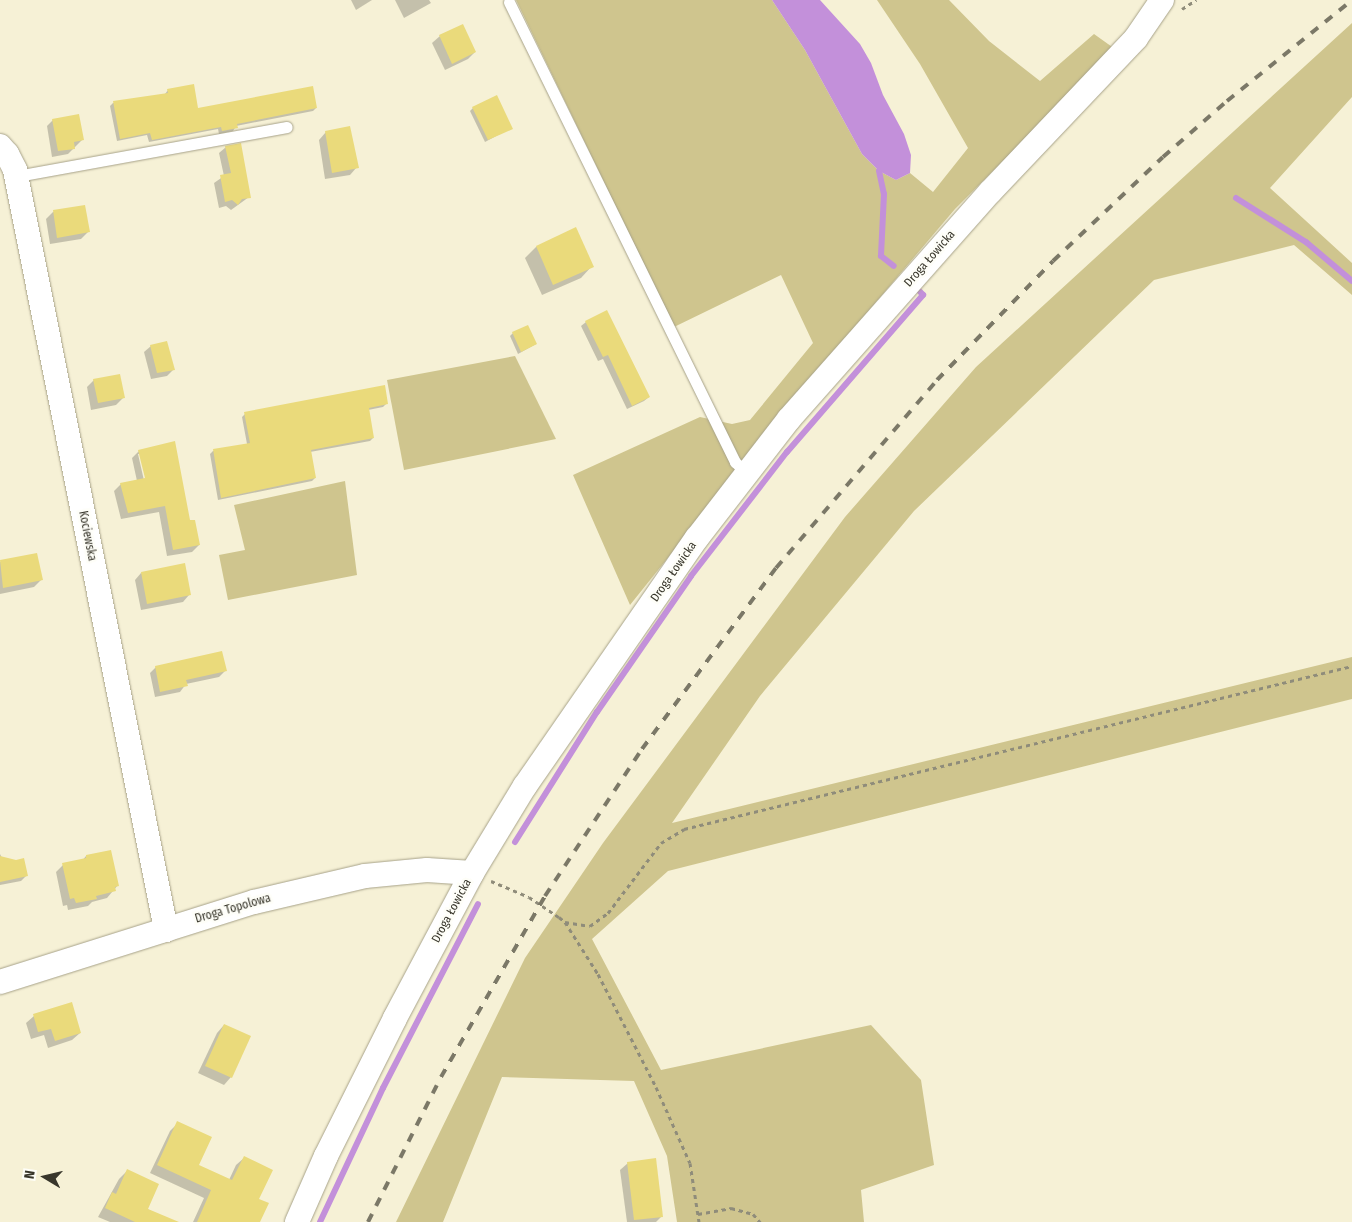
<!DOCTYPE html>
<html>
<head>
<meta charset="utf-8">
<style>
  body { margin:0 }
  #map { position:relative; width:1352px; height:1222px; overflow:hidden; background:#f6f1d6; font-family:"Fira Sans Condensed",sans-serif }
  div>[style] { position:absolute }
  .green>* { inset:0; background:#cfc58e }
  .water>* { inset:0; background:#c390da }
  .shadow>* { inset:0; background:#0003 }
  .stream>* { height:6px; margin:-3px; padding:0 3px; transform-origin:3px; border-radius:3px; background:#c390da }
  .building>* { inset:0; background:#eada7b }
  .path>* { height:3px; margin-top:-1.5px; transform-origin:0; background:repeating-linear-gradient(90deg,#8f8c7a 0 4px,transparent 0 8px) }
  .roads { filter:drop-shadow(0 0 1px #a7a289) drop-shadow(0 0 1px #a7a289) }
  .service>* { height:11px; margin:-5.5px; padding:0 5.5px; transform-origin:5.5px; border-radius:5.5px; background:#fff }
  .minor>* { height:24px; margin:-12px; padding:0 12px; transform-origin:12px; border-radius:12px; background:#fff }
  .rail>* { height:4px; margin-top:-2px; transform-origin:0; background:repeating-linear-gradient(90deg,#7b7867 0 9px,transparent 0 18px) }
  span { translate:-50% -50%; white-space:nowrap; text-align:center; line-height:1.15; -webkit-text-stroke:5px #fefef8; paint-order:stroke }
  .street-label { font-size:12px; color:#38362b }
  .north { position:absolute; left:20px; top:1152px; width:50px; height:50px; -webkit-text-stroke:4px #fefef8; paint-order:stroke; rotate:279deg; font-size:14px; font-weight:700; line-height:20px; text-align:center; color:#38362b }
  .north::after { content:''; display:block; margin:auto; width:18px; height:22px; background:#38362b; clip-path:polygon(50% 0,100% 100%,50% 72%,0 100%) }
</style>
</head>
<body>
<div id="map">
  <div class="green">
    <div style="clip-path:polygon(516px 0,772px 0,805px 50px,862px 154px,879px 171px,896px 180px,910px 173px,933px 192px,968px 148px,920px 64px,877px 0,949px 0,989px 41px,1040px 81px,1094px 34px,1115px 49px,955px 209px,821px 367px,630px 605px,573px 475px,700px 417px,732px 424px,750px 420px,813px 343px,781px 275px,674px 327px)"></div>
    <div style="clip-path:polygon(1352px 23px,1352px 97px,1270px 188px,1352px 263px,1352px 295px,1294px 245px,1154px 280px,914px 511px,760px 696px,672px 823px,1352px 657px,1352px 699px,668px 871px,592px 939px,661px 1070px,871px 1025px,921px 1080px,934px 1165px,861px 1190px,864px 1222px,677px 1222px,667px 1156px,634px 1081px,502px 1077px,443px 1222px,396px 1222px,525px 958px,603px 843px,845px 517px,976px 367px)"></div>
    <div style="clip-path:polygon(515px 356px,556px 439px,404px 470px,387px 380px)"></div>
    <div style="clip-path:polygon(345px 481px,357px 575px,228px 600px,219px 555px,245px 550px,234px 505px)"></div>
  </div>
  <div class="water">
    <div style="clip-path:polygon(772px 0,820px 0,860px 44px,871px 63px,883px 95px,904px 134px,911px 155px,910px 173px,896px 180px,879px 171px,862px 154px,805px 50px)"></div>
  </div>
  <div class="shadow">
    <div style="clip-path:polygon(351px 0,372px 0,356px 10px)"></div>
    <div style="clip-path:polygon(395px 0,429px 0,431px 3px,404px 18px)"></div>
    <div style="clip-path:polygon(440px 36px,475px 52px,468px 59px,445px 70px,432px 43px)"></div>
    <div style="clip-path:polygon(168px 90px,197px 110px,316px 108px,313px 111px,236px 126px,233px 131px,219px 134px,218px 129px,149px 142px,147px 135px,117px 141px,110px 106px,113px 103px,165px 94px)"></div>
    <div style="clip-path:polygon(473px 108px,511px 128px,485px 142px,470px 111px)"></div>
    <div style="clip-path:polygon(53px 120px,83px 139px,68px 154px,52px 157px,47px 126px)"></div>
    <div style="clip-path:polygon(326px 132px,357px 167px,350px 175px,325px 179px,319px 140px)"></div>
    <div style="clip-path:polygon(226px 147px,249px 197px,231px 210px,226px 206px,219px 208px,214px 183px,224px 176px,219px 153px)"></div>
    <div style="clip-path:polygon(84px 206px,88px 232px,81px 239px,50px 244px,46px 219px,53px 212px)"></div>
    <div style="clip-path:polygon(575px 229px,592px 266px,581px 278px,542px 295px,525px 258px,536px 247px)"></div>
    <div style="clip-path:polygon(586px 322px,649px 397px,644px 401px,627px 409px,603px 359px,598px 361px,581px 326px)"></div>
    <div style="clip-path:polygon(513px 333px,536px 344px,518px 354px,510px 336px)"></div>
    <div style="clip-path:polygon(151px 346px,173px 370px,167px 376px,151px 379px,144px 352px)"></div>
    <div style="clip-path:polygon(94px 380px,123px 398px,116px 405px,91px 410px,87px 387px)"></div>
    <div style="clip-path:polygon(387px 403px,383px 407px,368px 410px,373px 438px,370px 441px,310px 452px,315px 478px,312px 481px,218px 500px,210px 454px,213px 451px,247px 444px,242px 417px,245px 414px)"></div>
    <div style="clip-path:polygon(evenodd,139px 451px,189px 522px,199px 545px,192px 552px,167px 556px,159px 512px,121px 519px,114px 491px,121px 484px,137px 481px,132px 458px,139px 451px,138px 454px,140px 454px,147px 484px,145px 485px,138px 454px)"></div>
    <div style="clip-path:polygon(36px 555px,41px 580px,34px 587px,0 594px,0 562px)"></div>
    <div style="clip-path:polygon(141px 573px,189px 595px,183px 602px,141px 610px,135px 580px)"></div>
    <div style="clip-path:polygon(156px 667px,225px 671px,219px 677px,186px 684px,180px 692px,155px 697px,150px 673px)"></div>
    <div style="clip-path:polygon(0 854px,2px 858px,26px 876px,21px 881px,0 885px)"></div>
    <div style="clip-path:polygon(86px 856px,118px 885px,107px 898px,92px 902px,88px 906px,68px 910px,67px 905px,63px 906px,56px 872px,63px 865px,82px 861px)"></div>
    <div style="clip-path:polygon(34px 1016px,80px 1033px,72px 1040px,48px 1048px,44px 1035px,31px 1039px,26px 1023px)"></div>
    <div style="clip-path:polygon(224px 1025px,231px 1077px,224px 1085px,198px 1073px,217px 1033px)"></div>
    <div style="clip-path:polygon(178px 1123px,198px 1166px,229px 1180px,236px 1165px,244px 1158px,235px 1222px,193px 1222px,204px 1198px,150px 1173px,170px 1131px)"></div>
    <div style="clip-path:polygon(628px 1163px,662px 1216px,656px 1222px,627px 1222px,620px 1170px)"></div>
    <div style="clip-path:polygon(127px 1171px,147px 1209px,175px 1222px,110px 1222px,98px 1217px,119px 1179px)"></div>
  </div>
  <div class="stream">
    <div style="left:879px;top:171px;width:24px;rotate:78deg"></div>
    <div style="left:884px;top:194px;width:62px;rotate:92.8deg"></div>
    <div style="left:881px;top:256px;width:16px;rotate:38deg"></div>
    <div style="left:1236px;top:198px;width:83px;rotate:32.2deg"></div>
    <div style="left:1306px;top:242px;width:60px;rotate:40.3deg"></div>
    <div style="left:515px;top:842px;width:154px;rotate:-57.8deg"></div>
    <div style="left:597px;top:712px;width:165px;rotate:-55.3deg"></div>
    <div style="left:691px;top:576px;width:157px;rotate:-52.3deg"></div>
    <div style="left:787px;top:452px;width:208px;rotate:-49.1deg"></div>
    <div style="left:923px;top:295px;width:13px;rotate:-132deg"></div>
    <div style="left:320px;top:1222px;width:148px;rotate:-64.8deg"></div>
    <div style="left:383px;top:1088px;width:207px;rotate:-62.7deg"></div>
  </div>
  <div class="building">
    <div style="clip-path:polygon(463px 24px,476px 52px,452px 64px,439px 35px)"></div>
    <div style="clip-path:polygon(194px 84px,198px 108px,313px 86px,317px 108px,237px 124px,238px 128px,222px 131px,221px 127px,152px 140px,150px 133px,120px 139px,113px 101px,168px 93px,167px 89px)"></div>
    <div style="clip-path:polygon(497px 95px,513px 129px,488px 140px,472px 107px)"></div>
    <div style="clip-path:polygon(79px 114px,84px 140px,74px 142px,75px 149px,58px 151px,52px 119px)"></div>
    <div style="clip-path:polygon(350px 126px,359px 168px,332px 173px,325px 131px)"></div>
    <div style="clip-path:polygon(241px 143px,251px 198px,242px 199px,238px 205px,232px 200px,225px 202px,220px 175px,231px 173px,225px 146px)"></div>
    <div style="clip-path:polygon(85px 205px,90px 232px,57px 238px,53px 210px)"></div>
    <div style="clip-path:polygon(576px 227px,594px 267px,553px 285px,536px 246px)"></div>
    <div style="clip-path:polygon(607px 310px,650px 397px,632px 406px,608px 355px,603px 357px,585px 321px)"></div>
    <div style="clip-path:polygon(528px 325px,537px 344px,521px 352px,512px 332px)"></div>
    <div style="clip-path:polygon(167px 341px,175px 370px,157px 373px,150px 345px)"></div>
    <div style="clip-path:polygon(120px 374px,125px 398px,98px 403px,93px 379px)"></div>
    <div style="clip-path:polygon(385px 385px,388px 404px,369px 408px,374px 438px,311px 450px,316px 478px,221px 498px,213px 449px,250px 443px,244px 412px)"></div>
    <div style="clip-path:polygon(175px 441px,190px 520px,195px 520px,200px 545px,173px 550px,165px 506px,128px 513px,120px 483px,145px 478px,138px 450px)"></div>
    <div style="clip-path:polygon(37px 553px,43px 580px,3px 588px,0 560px)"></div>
    <div style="clip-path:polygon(185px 563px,191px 595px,147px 604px,141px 572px)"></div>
    <div style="clip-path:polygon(222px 651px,227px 671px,186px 680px,188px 686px,160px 692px,155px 666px)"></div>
    <div style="clip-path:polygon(111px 850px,119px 886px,115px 887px,116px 891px,96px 896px,97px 899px,76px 903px,74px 898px,70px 899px,62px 863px,86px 858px,86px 855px)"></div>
    <div style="clip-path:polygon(0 856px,16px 860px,24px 858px,28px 876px,0 882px)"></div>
    <div style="clip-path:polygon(72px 1002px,81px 1033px,55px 1041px,51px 1029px,38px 1032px,33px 1014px)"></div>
    <div style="clip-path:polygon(224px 1024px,251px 1036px,232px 1078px,205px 1066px)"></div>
    <div style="clip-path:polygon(177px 1121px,212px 1137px,199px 1165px,232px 1180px,244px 1156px,273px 1170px,259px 1199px,269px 1203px,260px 1222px,197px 1222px,211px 1190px,157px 1165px)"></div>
    <div style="clip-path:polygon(656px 1158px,663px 1217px,634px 1220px,627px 1162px)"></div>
    <div style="clip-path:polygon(127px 1169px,159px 1184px,148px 1209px,179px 1222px,135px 1222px,105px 1208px,112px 1192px,116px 1194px)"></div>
  </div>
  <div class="path">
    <div style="left:1182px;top:9px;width:17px;rotate:-33deg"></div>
    <div style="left:491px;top:881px;width:41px;rotate:22.8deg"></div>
    <div style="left:529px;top:897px;width:36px;rotate:34deg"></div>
    <div style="left:559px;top:917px;width:8px;rotate:40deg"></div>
    <div style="left:565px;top:922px;width:62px;rotate:57.6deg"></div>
    <div style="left:598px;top:974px;width:127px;rotate:62.8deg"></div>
    <div style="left:656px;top:1087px;width:83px;rotate:65.9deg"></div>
    <div style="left:690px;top:1163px;width:60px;rotate:81.3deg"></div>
    <div style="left:565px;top:922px;width:25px;rotate:9deg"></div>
    <div style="left:590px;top:926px;width:22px;rotate:-36deg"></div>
    <div style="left:608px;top:913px;width:88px;rotate:-52.9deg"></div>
    <div style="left:661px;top:843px;width:27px;rotate:-31deg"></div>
    <div style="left:684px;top:829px;width:688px;rotate:-13.71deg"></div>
    <div style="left:698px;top:1214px;width:34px;rotate:-10deg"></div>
    <div style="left:731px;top:1208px;width:23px;rotate:15deg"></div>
    <div style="left:753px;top:1214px;width:11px;rotate:49deg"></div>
  </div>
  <div class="roads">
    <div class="service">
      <div style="left:509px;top:2px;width:513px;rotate:63.83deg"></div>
      <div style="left:735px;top:462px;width:16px;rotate:43deg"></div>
      <div style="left:17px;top:176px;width:274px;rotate:-10.3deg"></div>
    </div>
    <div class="minor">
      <div style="left:0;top:146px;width:11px;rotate:49deg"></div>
      <div style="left:7px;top:154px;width:18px;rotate:63deg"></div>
      <div style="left:15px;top:170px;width:775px;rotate:78.76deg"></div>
      <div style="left:0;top:982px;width:266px;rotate:-17.5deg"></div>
      <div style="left:254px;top:902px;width:114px;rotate:-13.2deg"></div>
      <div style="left:365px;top:876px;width:62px;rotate:-5.5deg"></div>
      <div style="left:427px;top:870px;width:45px;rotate:3.8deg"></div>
      <div style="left:297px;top:1222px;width:72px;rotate:-66.3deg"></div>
      <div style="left:326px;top:1156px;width:154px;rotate:-63.4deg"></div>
      <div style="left:395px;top:1018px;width:164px;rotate:-62deg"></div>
      <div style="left:472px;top:873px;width:102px;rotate:-58.7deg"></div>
      <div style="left:525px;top:786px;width:302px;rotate:-55.3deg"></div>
      <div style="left:697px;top:538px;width:150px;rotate:-52.3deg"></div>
      <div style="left:789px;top:419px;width:303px;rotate:-48.5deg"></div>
      <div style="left:990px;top:192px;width:212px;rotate:-46.5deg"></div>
      <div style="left:1136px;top:38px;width:46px;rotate:-55.6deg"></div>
    </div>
  </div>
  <div class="rail">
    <div style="left:368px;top:1222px;width:162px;rotate:-63.3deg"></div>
    <div style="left:441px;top:1077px;width:209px;rotate:-60.1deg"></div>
    <div style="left:545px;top:896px;width:176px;rotate:-56.6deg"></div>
    <div style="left:642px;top:749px;width:225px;rotate:-53.5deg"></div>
    <div style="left:776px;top:568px;width:248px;rotate:-49.4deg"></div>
    <div style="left:937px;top:380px;width:166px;rotate:-45.7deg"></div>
    <div style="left:1053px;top:261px;width:151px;rotate:-43.4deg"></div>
    <div style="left:1163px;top:157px;width:85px;rotate:-41.2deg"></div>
    <div style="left:1227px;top:101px;width:161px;rotate:-38.9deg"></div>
  </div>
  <div class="street-label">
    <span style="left:930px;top:259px;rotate:-49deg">Droga Łowicka</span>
    <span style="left:87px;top:536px;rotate:79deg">Kociewska</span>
    <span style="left:674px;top:572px;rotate:-55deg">Droga Łowicka</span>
    <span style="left:233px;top:909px;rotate:-16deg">Droga Topolowa</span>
    <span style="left:452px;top:911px;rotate:-62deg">Droga Łowicka</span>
  </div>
  <div class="north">N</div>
</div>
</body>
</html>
